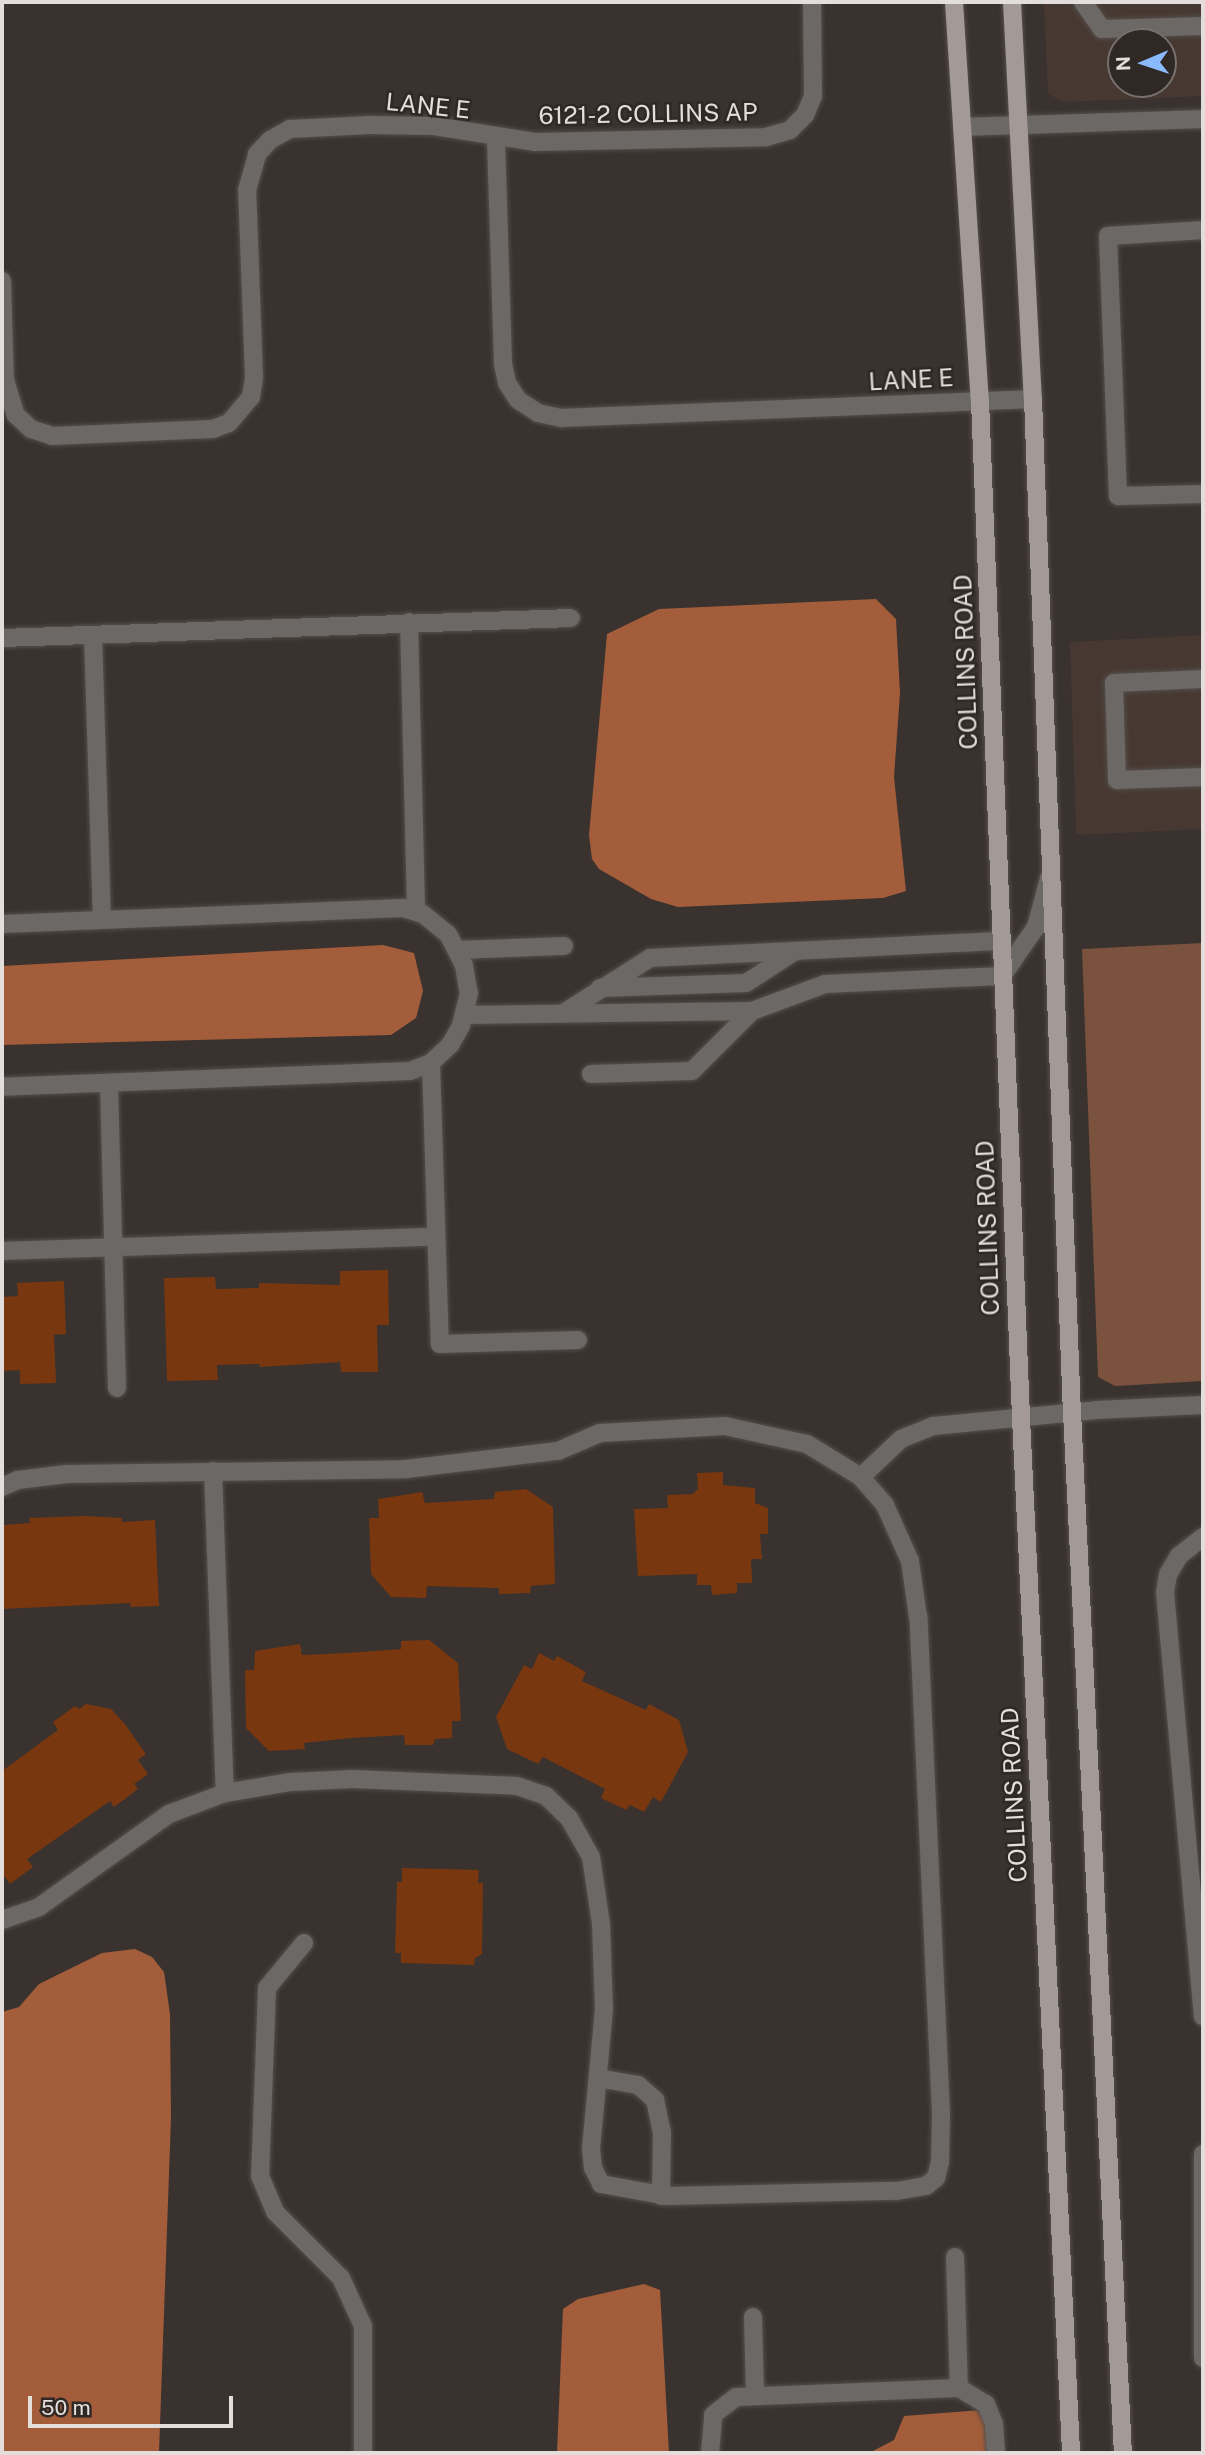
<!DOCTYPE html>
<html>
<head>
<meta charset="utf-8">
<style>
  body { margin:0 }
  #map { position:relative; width:1205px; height:2455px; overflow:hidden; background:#39322e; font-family:"Public Sans",sans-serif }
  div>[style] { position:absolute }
  .built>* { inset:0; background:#473932 }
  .green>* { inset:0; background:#7b523e }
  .water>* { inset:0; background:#a45d3a }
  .building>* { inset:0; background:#793710 }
  .roads { filter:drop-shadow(0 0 2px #544e4a) drop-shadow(0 0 2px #544e4a) }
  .minor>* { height:18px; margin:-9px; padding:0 9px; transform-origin:9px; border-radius:9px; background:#6c6866 }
  .major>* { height:18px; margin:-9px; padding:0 9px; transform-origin:9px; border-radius:9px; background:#a39a97 }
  span { translate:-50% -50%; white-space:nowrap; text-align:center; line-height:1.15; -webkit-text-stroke:5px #2f2824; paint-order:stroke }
  .street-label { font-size:24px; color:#e3dedb }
  .frame { position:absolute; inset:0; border:4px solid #e3dedb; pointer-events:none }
  .north { position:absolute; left:1107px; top:28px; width:70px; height:70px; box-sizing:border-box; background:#2f2824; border:2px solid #77716d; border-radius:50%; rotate:268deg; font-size:19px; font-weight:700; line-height:28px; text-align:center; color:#e3dedb }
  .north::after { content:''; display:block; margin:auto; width:24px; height:32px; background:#8abafc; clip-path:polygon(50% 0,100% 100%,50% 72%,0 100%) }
  .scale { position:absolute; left:28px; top:2396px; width:205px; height:32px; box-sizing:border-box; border:4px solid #e3dedb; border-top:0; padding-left:9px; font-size:21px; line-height:24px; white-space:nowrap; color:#e3dedb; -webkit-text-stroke:5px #2f2824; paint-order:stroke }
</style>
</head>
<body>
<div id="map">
  <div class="built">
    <div style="clip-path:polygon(evenodd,1044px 2px,1203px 2px,1203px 96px,1064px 102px,1048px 94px,1044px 2px,1121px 42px,1163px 42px,1163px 84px,1121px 84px,1121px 42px)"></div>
    <div style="clip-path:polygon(1203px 635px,1203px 829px,1076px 835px,1070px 642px)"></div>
  </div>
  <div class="green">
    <div style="clip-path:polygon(1203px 943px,1203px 1381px,1115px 1386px,1098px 1377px,1082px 949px)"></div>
  </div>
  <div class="water">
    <div style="clip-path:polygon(876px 599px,896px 619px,900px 693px,894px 777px,906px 891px,883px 898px,678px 907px,651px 899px,599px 869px,592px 859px,589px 835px,607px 634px,659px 609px)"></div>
    <div style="clip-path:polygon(383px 945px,414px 953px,423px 991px,416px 1018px,391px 1035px,2px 1045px,2px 966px)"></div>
    <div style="clip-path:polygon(135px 1949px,152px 1957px,164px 1972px,170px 2014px,171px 2118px,159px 2453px,2px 2453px,2px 2012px,19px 2007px,39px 1984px,102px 1953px)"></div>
    <div style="clip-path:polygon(644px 2284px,660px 2290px,669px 2453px,557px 2453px,563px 2309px,578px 2299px)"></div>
    <div style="clip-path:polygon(981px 2410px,986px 2414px,991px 2453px,869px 2453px,894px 2440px,904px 2416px)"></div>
  </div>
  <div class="building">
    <div style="clip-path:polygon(388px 1270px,389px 1325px,377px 1325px,378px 1372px,341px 1372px,340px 1362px,260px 1367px,259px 1364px,217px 1365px,218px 1380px,167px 1381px,164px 1278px,215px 1277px,216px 1289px,259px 1288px,259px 1283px,340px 1285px,340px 1271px)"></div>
    <div style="clip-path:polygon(64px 1281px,66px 1334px,54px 1335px,56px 1383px,20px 1384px,20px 1370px,2px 1371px,2px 1297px,18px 1296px,17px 1283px)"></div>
    <div style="clip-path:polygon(723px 1472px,723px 1485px,755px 1488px,755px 1503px,768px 1508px,768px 1534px,760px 1534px,762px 1559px,751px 1559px,752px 1583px,737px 1583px,737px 1593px,712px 1595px,711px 1585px,697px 1585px,697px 1574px,638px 1576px,634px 1509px,668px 1508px,667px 1495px,693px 1494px,698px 1489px,697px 1473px)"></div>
    <div style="clip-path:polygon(526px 1489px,553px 1507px,555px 1584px,531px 1586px,530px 1593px,499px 1594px,499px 1588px,427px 1586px,426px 1598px,391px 1597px,371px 1574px,369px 1518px,379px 1518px,378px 1499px,422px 1492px,425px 1503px,494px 1499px,495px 1492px)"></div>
    <div style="clip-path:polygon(86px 1516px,122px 1518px,122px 1522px,155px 1520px,159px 1606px,131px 1607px,130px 1603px,2px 1609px,2px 1525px,30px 1523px,29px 1518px)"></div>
    <div style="clip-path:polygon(429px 1640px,458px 1663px,461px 1721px,452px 1721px,452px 1738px,435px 1739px,433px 1745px,405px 1745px,404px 1735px,351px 1738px,304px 1743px,305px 1749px,269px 1751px,246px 1728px,245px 1670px,254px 1670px,255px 1651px,300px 1644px,302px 1655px,347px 1653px,401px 1649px,401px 1641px)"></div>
    <div style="clip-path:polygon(539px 1653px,554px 1661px,557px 1656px,586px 1672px,582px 1681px,646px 1710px,649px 1704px,679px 1720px,688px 1752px,661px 1802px,653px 1797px,644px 1812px,630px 1805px,626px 1810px,601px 1798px,605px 1789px,543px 1757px,538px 1764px,507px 1749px,496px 1717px,524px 1665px,532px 1669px)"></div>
    <div style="clip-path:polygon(86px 1704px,111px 1709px,124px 1723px,146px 1754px,138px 1760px,148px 1774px,134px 1784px,138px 1789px,114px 1807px,110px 1801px,27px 1859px,33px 1867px,10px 1884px,2px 1873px,2px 1771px,58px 1730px,53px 1722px,75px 1706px,79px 1709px)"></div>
    <div style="clip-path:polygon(402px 1868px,479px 1870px,478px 1883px,483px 1883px,482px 1954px,475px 1958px,474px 1965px,401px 1963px,401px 1953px,395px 1953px,397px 1882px,402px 1882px)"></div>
  </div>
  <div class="roads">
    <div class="minor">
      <div style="left:1083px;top:2px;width:33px;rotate:55deg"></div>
      <div style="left:1102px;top:29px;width:101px;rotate:-1.7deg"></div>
      <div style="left:962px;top:127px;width:241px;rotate:-1.9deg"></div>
      <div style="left:496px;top:140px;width:224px;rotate:88.2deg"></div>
      <div style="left:503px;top:364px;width:19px;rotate:78deg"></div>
      <div style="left:507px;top:383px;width:20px;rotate:57deg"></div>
      <div style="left:518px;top:400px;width:24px;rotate:33deg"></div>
      <div style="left:538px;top:413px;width:25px;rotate:12deg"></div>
      <div style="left:562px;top:418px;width:471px;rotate:-2.3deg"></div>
      <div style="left:1203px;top:230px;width:95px;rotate:176.4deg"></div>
      <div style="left:1108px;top:236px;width:260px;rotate:87.8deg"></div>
      <div style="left:1118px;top:496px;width:85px;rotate:-1.3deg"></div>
      <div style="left:2px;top:281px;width:99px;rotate:88.3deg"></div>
      <div style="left:5px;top:380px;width:37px;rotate:73deg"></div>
      <div style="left:16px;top:415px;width:21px;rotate:43deg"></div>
      <div style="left:31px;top:429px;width:22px;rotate:18deg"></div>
      <div style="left:52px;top:436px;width:161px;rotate:-2.5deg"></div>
      <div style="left:213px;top:429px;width:17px;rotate:-21deg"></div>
      <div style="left:229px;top:423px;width:34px;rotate:-50deg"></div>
      <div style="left:251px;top:397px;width:20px;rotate:-81deg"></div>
      <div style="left:254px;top:377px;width:187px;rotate:-92.1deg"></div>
      <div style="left:247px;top:190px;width:37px;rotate:-74deg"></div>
      <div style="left:257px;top:154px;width:19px;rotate:-47deg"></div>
      <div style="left:270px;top:140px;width:23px;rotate:-29deg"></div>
      <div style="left:290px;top:129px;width:80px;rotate:-2.9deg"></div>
      <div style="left:370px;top:125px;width:64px;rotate:0.9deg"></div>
      <div style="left:434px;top:126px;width:102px;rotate:9deg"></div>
      <div style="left:535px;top:142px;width:231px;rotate:-1.2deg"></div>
      <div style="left:766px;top:137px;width:25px;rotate:-16deg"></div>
      <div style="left:790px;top:130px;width:21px;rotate:-45deg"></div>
      <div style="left:805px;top:115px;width:21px;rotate:-67deg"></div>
      <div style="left:813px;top:96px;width:94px;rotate:-90.6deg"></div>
      <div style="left:409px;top:622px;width:289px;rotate:88.6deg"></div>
      <div style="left:93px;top:635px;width:284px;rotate:88.2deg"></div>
      <div style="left:2px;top:638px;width:569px;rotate:-2.01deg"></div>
      <div style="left:1203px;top:679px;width:89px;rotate:177.4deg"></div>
      <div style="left:1114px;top:683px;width:97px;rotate:88.2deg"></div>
      <div style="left:1117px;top:780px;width:86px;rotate:-2deg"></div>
      <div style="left:2px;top:924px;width:401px;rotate:-2.3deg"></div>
      <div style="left:403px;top:908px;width:21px;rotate:17deg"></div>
      <div style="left:423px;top:914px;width:32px;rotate:39deg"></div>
      <div style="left:448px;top:934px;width:36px;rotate:63deg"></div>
      <div style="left:464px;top:966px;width:27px;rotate:80deg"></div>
      <div style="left:469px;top:993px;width:34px;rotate:104deg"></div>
      <div style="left:461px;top:1026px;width:22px;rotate:120deg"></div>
      <div style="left:450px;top:1045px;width:26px;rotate:137deg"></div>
      <div style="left:431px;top:1063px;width:22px;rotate:159deg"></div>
      <div style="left:410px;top:1071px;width:408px;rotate:177.8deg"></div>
      <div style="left:459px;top:950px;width:105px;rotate:-2.2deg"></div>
      <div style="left:600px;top:988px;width:146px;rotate:-2deg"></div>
      <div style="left:746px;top:983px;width:57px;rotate:-32.9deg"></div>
      <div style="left:565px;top:1012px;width:101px;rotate:-32.4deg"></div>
      <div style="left:650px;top:958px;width:352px;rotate:-2.8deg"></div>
      <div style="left:464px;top:1015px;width:288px;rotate:-0.8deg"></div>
      <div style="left:752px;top:1011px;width:78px;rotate:-20.3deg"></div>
      <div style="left:825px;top:984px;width:177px;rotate:-2.6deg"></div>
      <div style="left:1002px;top:976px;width:60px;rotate:-55.2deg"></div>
      <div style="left:1036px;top:927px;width:51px;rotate:-75.1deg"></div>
      <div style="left:431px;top:1063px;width:281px;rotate:88.2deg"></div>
      <div style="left:440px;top:1344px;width:138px;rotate:-1.7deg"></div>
      <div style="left:591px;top:1074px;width:101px;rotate:-1.7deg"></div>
      <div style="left:692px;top:1071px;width:85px;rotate:-45deg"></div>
      <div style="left:109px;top:1083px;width:305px;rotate:88.5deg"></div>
      <div style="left:2px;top:1251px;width:432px;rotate:-1.9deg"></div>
      <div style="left:213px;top:1471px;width:322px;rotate:87.9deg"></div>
      <div style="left:2px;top:1487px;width:17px;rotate:-24deg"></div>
      <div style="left:18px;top:1480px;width:49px;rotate:-7deg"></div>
      <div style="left:67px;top:1474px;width:339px;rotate:-0.8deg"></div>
      <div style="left:406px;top:1469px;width:153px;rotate:-6.8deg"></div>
      <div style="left:558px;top:1451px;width:46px;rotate:-23.2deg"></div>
      <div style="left:600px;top:1433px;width:125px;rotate:-3.2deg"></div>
      <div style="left:725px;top:1426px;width:84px;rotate:12.4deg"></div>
      <div style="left:807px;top:1444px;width:63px;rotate:31.4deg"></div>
      <div style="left:861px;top:1477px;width:55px;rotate:-43.5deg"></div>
      <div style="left:901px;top:1439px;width:35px;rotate:-22deg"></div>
      <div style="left:934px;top:1426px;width:163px;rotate:-5.6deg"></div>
      <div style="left:1096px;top:1410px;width:107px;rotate:-2.7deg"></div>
      <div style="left:1203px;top:1537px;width:31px;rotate:142deg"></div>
      <div style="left:1179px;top:1556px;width:21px;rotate:121deg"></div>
      <div style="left:1168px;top:1574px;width:18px;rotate:99deg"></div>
      <div style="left:1165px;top:1592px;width:426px;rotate:84.9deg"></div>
      <div style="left:2px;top:1920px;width:39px;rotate:-19deg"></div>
      <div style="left:39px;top:1907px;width:160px;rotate:-35.6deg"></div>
      <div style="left:169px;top:1814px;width:60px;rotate:-20.6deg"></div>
      <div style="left:225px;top:1793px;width:67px;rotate:-9.5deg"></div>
      <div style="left:291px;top:1782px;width:62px;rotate:-2.8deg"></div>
      <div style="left:353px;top:1779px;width:164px;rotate:2.4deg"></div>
      <div style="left:517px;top:1786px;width:31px;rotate:19deg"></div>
      <div style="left:546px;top:1796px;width:32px;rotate:44deg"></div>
      <div style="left:569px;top:1818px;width:45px;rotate:60.6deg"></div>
      <div style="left:591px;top:1857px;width:68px;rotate:81.5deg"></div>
      <div style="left:601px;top:1924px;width:85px;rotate:88deg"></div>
      <div style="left:604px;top:2009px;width:141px;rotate:95.3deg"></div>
      <div style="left:591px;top:2149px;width:19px;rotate:84deg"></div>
      <div style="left:593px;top:2168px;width:18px;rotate:63deg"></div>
      <div style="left:601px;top:2184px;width:68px;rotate:10.2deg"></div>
      <div style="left:668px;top:2196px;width:229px;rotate:-1.3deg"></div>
      <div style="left:897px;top:2191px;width:29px;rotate:-10deg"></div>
      <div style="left:926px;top:2186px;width:13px;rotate:-39deg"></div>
      <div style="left:936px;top:2178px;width:16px;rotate:-76deg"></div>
      <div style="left:940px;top:2162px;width:48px;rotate:-88.8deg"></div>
      <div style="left:941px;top:2114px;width:498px;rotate:-92.6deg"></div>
      <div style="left:918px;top:1617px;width:57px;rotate:-98.1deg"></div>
      <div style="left:910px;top:1561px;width:61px;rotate:-114.1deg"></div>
      <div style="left:885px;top:1505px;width:37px;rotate:-131deg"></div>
      <div style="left:304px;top:1943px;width:58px;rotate:129.4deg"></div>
      <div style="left:267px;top:1988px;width:188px;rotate:92.1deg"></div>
      <div style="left:260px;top:2176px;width:39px;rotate:67deg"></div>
      <div style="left:275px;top:2212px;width:93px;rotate:45deg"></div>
      <div style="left:341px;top:2278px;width:53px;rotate:65.4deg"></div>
      <div style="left:363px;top:2326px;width:127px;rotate:90deg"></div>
      <div style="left:598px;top:2078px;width:41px;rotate:9.9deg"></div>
      <div style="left:638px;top:2085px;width:23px;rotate:41deg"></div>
      <div style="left:655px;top:2100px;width:33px;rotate:78deg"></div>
      <div style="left:662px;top:2132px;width:64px;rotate:90.9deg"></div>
      <div style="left:1203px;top:2154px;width:204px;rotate:90deg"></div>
      <div style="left:955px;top:2257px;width:131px;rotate:88.3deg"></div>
      <div style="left:753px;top:2317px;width:76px;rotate:88.5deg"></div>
      <div style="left:710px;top:2453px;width:38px;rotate:-85deg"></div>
      <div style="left:713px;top:2415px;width:29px;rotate:-38deg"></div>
      <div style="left:736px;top:2397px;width:223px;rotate:-2.3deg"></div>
      <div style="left:959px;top:2388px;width:31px;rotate:31deg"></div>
      <div style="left:986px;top:2404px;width:22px;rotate:68deg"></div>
      <div style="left:994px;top:2424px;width:29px;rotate:86deg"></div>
    </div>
    <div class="major">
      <div style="left:954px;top:2px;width:400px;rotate:86.3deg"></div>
      <div style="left:980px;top:401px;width:1018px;rotate:87.69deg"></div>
      <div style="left:1021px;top:1418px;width:1036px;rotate:87.23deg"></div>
      <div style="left:1012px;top:2px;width:398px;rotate:87deg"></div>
      <div style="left:1033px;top:399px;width:1014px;rotate:87.8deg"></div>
      <div style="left:1072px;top:1412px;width:1042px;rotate:87.2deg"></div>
    </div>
  </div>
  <div class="street-label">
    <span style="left:428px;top:106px;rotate:6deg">LANE E</span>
    <span style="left:648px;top:114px;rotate:-1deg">6121-2 COLLINS AP</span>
    <span style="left:911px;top:380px;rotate:-3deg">LANE E</span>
    <span style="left:966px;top:662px;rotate:-92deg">COLLINS ROAD</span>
    <span style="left:988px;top:1228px;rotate:-92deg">COLLINS ROAD</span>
    <span style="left:1014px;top:1795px;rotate:-93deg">COLLINS ROAD</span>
  </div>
  <div class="frame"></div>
  <div class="north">N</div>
  <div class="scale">50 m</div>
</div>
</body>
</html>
